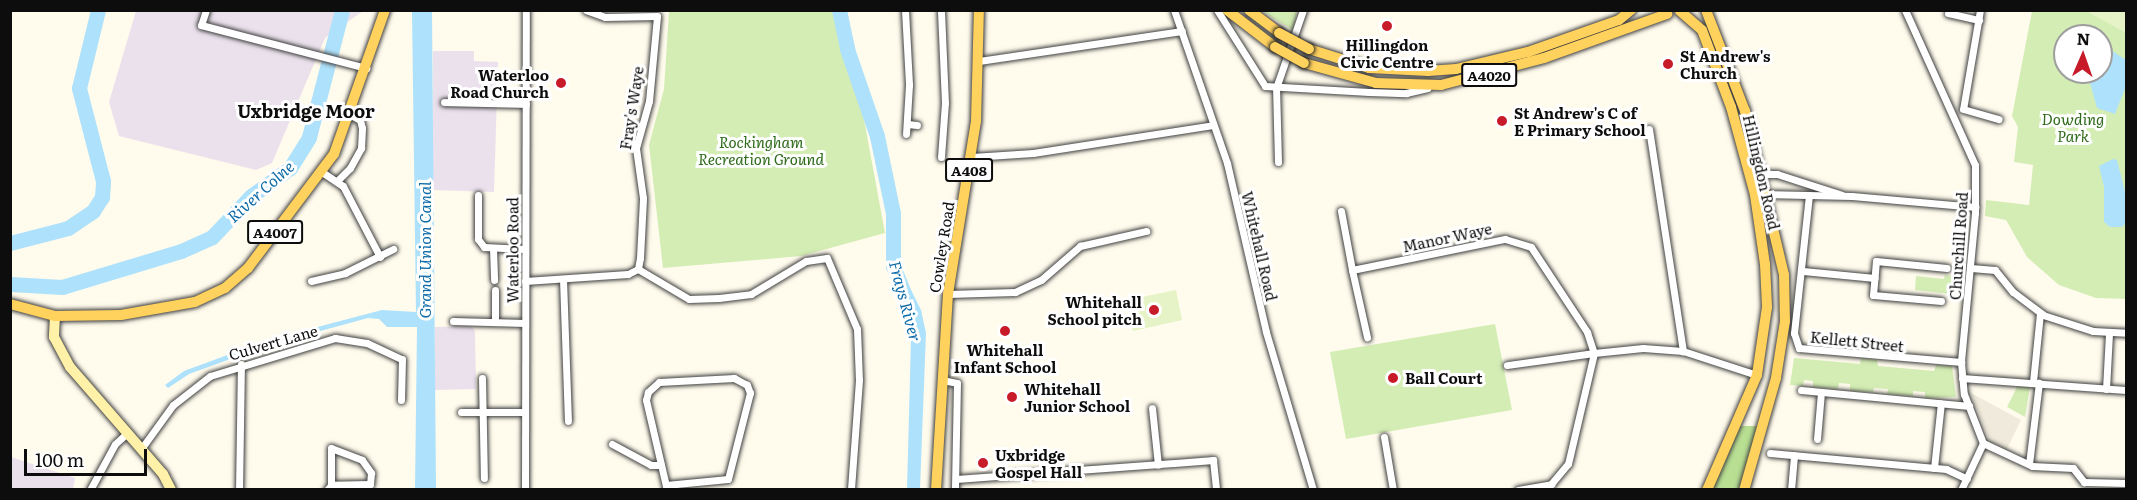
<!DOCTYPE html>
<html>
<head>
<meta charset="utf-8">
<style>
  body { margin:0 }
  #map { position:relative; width:2137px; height:500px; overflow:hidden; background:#fffbed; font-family:Literata,serif }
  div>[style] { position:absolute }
  .industrial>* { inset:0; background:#ebe1ed }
  .green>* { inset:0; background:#d4edb4 }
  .forest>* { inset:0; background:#b8df92 }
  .pitch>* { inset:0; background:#e5f3c6 }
  .round { border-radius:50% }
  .plaza>* { inset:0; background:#f0eadc }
  .water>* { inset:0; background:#aee1fb }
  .river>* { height:15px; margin:-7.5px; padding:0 7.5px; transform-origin:7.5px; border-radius:7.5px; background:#aee1fb }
  .roads { filter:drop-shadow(0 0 2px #404040) drop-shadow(0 0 2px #404040) }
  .street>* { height:7px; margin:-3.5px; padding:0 3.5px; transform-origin:3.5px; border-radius:3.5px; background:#fff }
  .secondary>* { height:10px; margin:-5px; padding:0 5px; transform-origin:5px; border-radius:5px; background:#fff2a8 }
  .primary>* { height:10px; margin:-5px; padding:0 5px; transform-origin:5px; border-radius:5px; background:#ffd15d }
  .bridges { filter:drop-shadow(0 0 2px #1e1e1e) drop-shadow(0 0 2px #1e1e1e) }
  .primary-bridge>* { height:10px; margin:-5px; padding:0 5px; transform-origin:5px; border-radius:5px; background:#ffd15d }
  .dots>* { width:16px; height:16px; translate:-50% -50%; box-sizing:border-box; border:3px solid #fff; border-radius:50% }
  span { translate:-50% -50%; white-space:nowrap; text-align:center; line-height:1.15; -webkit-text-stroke:6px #fff; paint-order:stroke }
  .shield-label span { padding:2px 4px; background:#fff; border:2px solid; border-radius:4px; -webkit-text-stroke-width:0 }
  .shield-label { font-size:14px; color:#0d0d0d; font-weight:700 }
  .poi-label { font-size:15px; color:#0d0d0d; font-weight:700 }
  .left { translate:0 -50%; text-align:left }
  .right { translate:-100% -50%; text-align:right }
  .street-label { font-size:15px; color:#0d0d0d }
  .park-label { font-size:15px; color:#2d6a19; font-style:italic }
  .water-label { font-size:16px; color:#0d6ba8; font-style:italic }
  .quarter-label { font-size:18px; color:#0d0d0d; font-weight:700 }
  .frame { position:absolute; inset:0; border:12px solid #0d0d0d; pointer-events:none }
  .north { position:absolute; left:2053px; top:24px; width:60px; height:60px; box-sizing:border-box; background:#fff; border:2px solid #9e9e9e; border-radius:50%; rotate:2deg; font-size:16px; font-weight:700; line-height:24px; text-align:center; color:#0d0d0d }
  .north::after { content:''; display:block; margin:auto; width:21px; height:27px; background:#c81b2a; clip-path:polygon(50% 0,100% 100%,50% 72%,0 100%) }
  .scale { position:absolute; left:24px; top:449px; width:123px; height:27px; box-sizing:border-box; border:3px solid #0d0d0d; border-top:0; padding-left:8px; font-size:18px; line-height:21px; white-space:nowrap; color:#0d0d0d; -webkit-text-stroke:4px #fff; paint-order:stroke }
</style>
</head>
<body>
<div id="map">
  <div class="industrial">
    <div style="clip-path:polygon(136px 11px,363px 11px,325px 38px,272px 163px,256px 170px,119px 136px,109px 102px)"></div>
    <div style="clip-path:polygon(433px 51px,474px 51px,474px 61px,498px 62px,494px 192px,433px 190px)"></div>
    <div style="clip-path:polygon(471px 326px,475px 331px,476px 389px,435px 390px,435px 327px)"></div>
    <div style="clip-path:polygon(11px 457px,75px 478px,73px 489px,11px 489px)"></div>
  </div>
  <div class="green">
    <div style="clip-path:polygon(669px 11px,832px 11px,863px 114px,885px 233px,801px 256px,663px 268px,649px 145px,664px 89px)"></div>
    <div style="clip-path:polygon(1262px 11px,1297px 11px,1293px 30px,1281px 23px)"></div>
    <div style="clip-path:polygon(evenodd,2032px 11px,2126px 11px,2126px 299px,2096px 298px,2059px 285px,2027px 257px,2006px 220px,1985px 216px,1986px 200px,2029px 205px,2033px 165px,2014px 162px,2018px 127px,2012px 116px,2032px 11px,2065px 36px,2101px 36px,2101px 72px,2065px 72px,2065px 36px)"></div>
    <div style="clip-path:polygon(1945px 275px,1963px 277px,1961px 295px,1915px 290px,1916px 276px,1944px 279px)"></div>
    <div style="clip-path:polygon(1495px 324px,1512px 410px,1346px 439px,1330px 352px)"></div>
    <div style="clip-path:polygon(1794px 358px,1860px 364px,1861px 358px,1877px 360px,1878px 366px,1934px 371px,1936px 365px,1952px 366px,1956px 397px,1925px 398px,1925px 392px,1913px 391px,1913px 396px,1887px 394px,1888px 389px,1874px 388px,1873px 392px,1850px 391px,1850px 384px,1839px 383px,1838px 389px,1813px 387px,1813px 381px,1804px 380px,1803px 386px,1790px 385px)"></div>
    <div style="clip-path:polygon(2018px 385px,2030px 387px,2025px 417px,2007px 407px)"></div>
  </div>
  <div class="forest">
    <div style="clip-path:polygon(1736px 426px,1764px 426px,1744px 489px,1707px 490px)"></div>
  </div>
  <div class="pitch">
    <div style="clip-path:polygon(2086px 11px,2126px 11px,2126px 33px)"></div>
    <div style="clip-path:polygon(1176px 290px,1182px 320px,1133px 331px,1127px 300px)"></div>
    <div class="round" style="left:1387px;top:371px;width:14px;height:14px"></div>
  </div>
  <div class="plaza">
    <div style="clip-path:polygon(1971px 393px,2021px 420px,2006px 451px,1991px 444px)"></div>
  </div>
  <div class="water">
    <div style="clip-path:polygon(412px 11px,432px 11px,436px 489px,415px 489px,417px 327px,387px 327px,379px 319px,368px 318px,269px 345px,189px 374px,168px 388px,165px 385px,184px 371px,268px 340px,382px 310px,416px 312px)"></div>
    <div style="clip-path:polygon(2102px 44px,2126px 60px,2126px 86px,2115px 114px,2097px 108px,2087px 72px,2101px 72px)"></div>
    <div style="clip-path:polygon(2113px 159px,2117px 160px,2126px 196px,2126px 223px,2122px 227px,2110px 227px,2104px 222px,2104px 187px,2099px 166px)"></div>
    <div style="clip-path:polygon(904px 276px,921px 310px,926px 333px,920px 489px,907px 489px,911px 339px,894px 278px)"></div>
  </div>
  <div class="river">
    <div style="left:839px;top:10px;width:40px;rotate:78deg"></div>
    <div style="left:847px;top:49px;width:92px;rotate:71deg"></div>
    <div style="left:877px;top:136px;width:79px;rotate:78.3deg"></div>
    <div style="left:893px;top:213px;width:53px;rotate:90deg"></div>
    <div style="left:893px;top:266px;width:31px;rotate:68deg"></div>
    <div style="left:10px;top:243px;width:60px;rotate:-14.5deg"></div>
    <div style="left:68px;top:228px;width:30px;rotate:-34deg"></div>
    <div style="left:93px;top:211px;width:17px;rotate:-57deg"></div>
    <div style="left:102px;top:197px;width:16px;rotate:-86deg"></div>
    <div style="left:103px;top:181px;width:96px;rotate:-104.5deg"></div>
    <div style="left:79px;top:88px;width:80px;rotate:-76.3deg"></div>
    <div style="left:10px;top:284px;width:52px;rotate:3.3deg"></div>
    <div style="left:62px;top:287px;width:124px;rotate:-16.8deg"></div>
    <div style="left:181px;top:251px;width:34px;rotate:-24deg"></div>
    <div style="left:212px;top:237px;width:57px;rotate:-46.4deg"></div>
    <div style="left:251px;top:196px;width:48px;rotate:-35.7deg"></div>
    <div style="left:290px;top:168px;width:36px;rotate:-58deg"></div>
    <div style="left:309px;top:137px;width:131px;rotate:-75.4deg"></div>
  </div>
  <div class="roads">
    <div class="street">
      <div style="left:206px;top:10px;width:16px;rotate:108deg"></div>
      <div style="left:201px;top:25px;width:171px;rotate:14.6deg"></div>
      <div style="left:905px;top:10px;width:75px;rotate:86.9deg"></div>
      <div style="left:909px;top:85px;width:49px;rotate:93.5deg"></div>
      <div style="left:1174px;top:10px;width:162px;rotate:70.9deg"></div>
      <div style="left:1227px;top:163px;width:173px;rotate:77deg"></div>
      <div style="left:1266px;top:332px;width:165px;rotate:73.4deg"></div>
      <div style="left:1217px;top:10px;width:90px;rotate:57.7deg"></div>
      <div style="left:1265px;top:86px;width:104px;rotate:3.3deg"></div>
      <div style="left:1369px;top:92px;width:37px;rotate:2deg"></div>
      <div style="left:1406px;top:93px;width:22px;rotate:-13deg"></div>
      <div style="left:1905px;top:10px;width:170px;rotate:65.7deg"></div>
      <div style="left:1975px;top:165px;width:48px;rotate:90deg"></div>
      <div style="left:1975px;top:213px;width:150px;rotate:95.4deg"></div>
      <div style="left:1961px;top:362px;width:32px;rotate:85deg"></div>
      <div style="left:1964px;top:394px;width:53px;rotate:68.8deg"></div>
      <div style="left:1983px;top:443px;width:52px;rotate:115.1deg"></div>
      <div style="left:1980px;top:10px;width:100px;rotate:99.7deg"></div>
      <div style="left:1963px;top:109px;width:37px;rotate:16deg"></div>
      <div style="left:1948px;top:13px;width:32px;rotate:13deg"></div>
      <div style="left:979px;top:61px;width:205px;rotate:-8.4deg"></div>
      <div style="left:444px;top:102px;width:82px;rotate:1.4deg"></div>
      <div style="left:907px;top:124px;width:10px;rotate:6deg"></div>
      <div style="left:1649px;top:129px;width:225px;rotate:81.3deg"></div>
      <div style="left:941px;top:157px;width:54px;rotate:-85.8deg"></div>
      <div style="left:945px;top:103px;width:93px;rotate:-92.5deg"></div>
      <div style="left:972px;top:157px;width:61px;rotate:-3.8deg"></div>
      <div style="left:1033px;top:153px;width:182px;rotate:-8.8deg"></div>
      <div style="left:1278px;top:162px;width:74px;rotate:-91.5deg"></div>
      <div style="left:1276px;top:88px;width:83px;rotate:-70.9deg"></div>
      <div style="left:322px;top:172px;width:25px;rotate:34deg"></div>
      <div style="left:343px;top:186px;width:80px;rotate:62.5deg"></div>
      <div style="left:1759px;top:174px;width:18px"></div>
      <div style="left:1777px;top:174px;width:68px;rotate:17.9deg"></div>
      <div style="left:337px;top:181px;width:18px;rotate:-45deg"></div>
      <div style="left:350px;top:168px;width:23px;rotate:-61deg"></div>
      <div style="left:361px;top:148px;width:20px;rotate:-87deg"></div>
      <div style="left:362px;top:128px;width:8px;rotate:-104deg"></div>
      <div style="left:360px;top:120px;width:10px;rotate:-151deg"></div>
      <div style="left:1763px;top:194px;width:89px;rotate:1.3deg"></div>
      <div style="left:1852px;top:196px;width:124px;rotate:5.1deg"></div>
      <div style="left:478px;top:195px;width:44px;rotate:90deg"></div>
      <div style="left:478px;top:239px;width:10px;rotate:53deg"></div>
      <div style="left:484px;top:247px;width:41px;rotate:2.8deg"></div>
      <div style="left:1809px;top:195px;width:139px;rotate:96.2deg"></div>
      <div style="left:1794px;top:333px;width:16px;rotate:72deg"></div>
      <div style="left:1799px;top:348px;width:163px;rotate:4.9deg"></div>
      <div style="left:1341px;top:211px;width:60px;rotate:79.4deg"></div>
      <div style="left:1352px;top:270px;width:156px;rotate:-11.5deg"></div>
      <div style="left:1505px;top:239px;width:27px;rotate:17deg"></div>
      <div style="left:1531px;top:247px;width:102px;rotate:56.6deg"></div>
      <div style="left:1587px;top:332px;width:22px;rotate:72deg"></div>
      <div style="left:1594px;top:353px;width:88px;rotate:172.1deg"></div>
      <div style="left:493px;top:248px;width:32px;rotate:88deg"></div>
      <div style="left:1971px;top:268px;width:24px;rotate:5deg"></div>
      <div style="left:1995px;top:270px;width:28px;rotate:51deg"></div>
      <div style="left:2013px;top:292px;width:38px;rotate:37deg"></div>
      <div style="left:2043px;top:315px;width:52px;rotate:17.7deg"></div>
      <div style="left:2093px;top:331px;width:33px;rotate:3deg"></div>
      <div style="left:638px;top:269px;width:59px;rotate:30.5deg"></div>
      <div style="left:689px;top:299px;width:30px;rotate:-2deg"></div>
      <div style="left:719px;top:298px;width:32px;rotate:-7deg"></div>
      <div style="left:751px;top:294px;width:64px;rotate:-31deg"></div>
      <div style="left:806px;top:261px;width:21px;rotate:-8deg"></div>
      <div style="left:827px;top:258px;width:77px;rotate:67.1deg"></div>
      <div style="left:857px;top:329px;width:51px;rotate:87.8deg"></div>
      <div style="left:859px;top:380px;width:110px;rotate:94.2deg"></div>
      <div style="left:1352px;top:270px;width:69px;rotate:77.4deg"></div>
      <div style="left:1803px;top:271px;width:72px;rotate:5.6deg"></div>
      <div style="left:563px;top:279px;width:142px;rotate:88deg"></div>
      <div style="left:311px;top:281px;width:35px;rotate:-13deg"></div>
      <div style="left:345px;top:273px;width:54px;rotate:-26.6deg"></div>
      <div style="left:525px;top:281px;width:103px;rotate:-3.9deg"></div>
      <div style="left:628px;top:274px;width:11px;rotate:-27deg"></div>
      <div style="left:638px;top:269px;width:11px;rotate:-80deg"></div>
      <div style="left:640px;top:258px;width:60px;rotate:-87.1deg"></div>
      <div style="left:643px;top:198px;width:50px;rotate:-98deg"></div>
      <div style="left:636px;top:148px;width:49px;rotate:-74.5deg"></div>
      <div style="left:649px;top:101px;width:85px;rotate:-84.6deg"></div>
      <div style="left:657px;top:16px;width:52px;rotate:178.9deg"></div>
      <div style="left:605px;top:17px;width:20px;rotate:-160deg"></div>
      <div style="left:495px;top:290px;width:32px;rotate:90deg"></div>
      <div style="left:948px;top:294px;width:67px;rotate:-1.7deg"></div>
      <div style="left:1015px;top:292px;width:29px;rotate:-25deg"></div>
      <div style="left:1041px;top:280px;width:52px;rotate:-41.1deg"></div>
      <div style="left:1080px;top:246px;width:68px;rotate:-12.8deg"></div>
      <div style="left:1941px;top:301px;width:68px;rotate:-175deg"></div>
      <div style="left:1873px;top:295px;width:34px;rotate:-85deg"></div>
      <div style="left:1876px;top:261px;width:71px;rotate:5.6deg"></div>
      <div style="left:453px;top:321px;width:72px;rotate:1.6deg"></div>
      <div style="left:482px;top:378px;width:100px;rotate:88.9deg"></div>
      <div style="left:1962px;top:378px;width:164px;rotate:4.2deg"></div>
      <div style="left:942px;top:380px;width:15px;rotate:11deg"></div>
      <div style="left:957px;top:383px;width:107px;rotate:91.1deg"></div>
      <div style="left:2033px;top:382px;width:69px;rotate:-84.2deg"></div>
      <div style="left:2106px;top:389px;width:56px;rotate:-86.9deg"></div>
      <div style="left:1801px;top:390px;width:169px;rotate:5.4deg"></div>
      <div style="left:1152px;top:408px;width:57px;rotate:84deg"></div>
      <div style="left:461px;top:412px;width:62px"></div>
      <div style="left:1384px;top:437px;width:54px;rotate:80.4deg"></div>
      <div style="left:1817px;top:439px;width:47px;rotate:-85.1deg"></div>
      <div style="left:1983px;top:443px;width:54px;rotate:25.1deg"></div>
      <div style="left:2032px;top:466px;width:41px;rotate:2.8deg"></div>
      <div style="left:2073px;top:468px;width:18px;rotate:52deg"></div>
      <div style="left:2084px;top:482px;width:42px;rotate:1.4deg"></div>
      <div style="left:612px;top:444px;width:44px;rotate:28.3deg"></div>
      <div style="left:651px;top:465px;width:10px"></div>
      <div style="left:141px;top:449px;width:54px;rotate:-54deg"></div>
      <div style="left:173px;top:405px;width:47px;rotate:-38.1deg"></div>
      <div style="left:210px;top:376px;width:131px;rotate:-16.9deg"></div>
      <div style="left:335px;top:338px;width:32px;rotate:9deg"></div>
      <div style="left:367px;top:343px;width:38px;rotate:25deg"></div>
      <div style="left:402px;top:359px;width:41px;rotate:91.4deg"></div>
      <div style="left:1770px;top:453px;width:177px;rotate:5.2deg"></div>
      <div style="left:1946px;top:469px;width:23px;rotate:25deg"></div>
      <div style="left:2029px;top:464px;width:82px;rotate:-83deg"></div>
      <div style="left:1934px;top:468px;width:65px;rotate:-83.9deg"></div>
      <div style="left:956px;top:479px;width:258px;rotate:-4.2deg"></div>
      <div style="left:1213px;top:460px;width:30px;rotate:84deg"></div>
      <div style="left:666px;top:485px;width:62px;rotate:-5.5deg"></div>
      <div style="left:728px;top:479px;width:89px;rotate:-75.7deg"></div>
      <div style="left:750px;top:393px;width:9px;rotate:-111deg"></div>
      <div style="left:747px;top:385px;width:15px;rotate:-152deg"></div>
      <div style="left:734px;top:378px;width:75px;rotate:176.9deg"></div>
      <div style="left:659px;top:382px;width:15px;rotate:138deg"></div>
      <div style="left:648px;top:392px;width:8px;rotate:104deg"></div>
      <div style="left:646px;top:400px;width:92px;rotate:76.9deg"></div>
      <div style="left:90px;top:490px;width:52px;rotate:-61.5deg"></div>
      <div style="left:115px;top:444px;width:15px;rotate:-42deg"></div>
      <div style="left:239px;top:490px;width:126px;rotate:-89.1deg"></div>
      <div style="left:327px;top:490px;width:6px;rotate:-51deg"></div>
      <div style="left:331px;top:485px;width:37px;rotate:-90deg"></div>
      <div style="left:331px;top:448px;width:33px;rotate:21deg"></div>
      <div style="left:362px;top:460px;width:16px;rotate:55deg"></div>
      <div style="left:371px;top:473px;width:11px;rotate:95deg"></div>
      <div style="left:370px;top:484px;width:39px;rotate:179deg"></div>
      <div style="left:525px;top:490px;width:480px;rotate:-89.9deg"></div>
      <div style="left:1518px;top:490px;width:34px;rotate:-10deg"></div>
      <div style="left:1551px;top:484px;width:26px;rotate:-50deg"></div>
      <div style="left:1568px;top:464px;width:114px;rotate:-76.8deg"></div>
      <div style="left:1594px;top:353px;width:49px;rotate:-5.8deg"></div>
      <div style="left:1643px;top:348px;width:40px;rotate:4.3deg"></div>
      <div style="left:1683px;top:351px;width:78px;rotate:18deg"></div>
      <div style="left:1791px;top:490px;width:35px;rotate:-85deg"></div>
    </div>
    <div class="secondary">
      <div style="left:55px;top:316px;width:21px;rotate:93deg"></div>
      <div style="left:54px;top:337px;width:34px;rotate:62deg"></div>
      <div style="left:70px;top:367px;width:142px;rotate:49deg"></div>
      <div style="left:163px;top:474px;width:18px;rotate:63deg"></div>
    </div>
    <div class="primary">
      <div style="left:1227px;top:10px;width:61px;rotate:37.6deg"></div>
      <div style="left:1249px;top:10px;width:38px;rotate:37deg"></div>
      <div style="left:1706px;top:10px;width:108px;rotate:68.9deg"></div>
      <div style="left:1745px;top:111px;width:169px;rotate:76.6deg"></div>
      <div style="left:1784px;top:275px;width:46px;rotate:88.8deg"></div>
      <div style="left:1785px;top:321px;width:58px;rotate:99deg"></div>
      <div style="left:1776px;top:378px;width:116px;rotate:105.9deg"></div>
      <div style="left:1680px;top:11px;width:29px;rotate:41deg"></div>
      <div style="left:1702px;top:30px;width:82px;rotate:69.4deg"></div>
      <div style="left:1731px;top:107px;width:91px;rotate:74.7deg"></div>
      <div style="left:1755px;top:195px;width:70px;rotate:81.8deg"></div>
      <div style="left:1765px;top:264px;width:43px;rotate:87.3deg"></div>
      <div style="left:1767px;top:307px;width:69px;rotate:98.4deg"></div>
      <div style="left:1757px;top:375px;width:125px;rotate:113.5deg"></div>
      <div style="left:1309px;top:49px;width:63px;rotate:17.6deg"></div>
      <div style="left:1369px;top:68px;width:59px;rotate:2.9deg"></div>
      <div style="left:1428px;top:71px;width:28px;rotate:-4deg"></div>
      <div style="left:1456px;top:69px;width:74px;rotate:-13.3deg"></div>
      <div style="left:1528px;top:52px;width:96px;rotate:-19.4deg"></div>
      <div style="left:1619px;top:20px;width:16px;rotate:-40deg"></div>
      <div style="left:1304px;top:63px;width:75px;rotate:15.5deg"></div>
      <div style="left:1376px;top:83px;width:65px;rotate:1.8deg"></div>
      <div style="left:1441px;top:85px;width:106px;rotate:-14.7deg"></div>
      <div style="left:1544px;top:58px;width:131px;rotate:-19.7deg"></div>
      <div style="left:10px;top:304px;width:47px;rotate:14.9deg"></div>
      <div style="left:55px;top:316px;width:66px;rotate:-0.9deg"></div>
      <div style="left:121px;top:315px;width:75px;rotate:-10deg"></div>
      <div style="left:195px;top:302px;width:33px;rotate:-25deg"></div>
      <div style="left:225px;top:288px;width:30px;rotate:-41deg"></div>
      <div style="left:248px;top:268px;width:143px;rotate:-53deg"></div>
      <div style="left:334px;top:154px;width:153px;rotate:-70.5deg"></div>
      <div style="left:936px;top:490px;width:196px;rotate:-86.5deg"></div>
      <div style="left:948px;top:294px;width:175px;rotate:-80.8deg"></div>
      <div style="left:976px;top:121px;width:111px;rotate:-88.5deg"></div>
    </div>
  </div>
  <div class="bridges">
    <div class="primary-bridge">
      <div style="left:1279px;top:33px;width:34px;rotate:28deg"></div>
      <div style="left:1275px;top:47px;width:33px;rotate:29deg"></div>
    </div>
  </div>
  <div class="dots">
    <div style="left:1387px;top:26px;background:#c81b2a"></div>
    <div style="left:1668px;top:64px;background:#c81b2a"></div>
    <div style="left:561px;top:83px;background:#c81b2a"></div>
    <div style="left:1502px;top:121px;background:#c81b2a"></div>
    <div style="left:1154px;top:310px;background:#c81b2a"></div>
    <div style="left:1005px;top:331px;background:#c81b2a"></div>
    <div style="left:1393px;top:378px;background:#c81b2a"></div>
    <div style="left:1012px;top:397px;background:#c81b2a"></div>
    <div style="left:983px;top:463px;background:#c81b2a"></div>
  </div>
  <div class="shield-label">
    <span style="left:1489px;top:75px">A4020</span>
    <span style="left:969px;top:170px">A408</span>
    <span style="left:275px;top:232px">A4007</span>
  </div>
  <div class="poi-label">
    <span style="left:1387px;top:53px">Hillingdon<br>Civic Centre</span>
    <span class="left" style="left:1680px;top:64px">St Andrew's<br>Church</span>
    <span class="right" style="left:549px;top:83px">Waterloo<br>Road Church</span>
    <span class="left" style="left:1514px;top:121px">St Andrew's C of<br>E Primary School</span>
    <span class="right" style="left:1142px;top:310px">Whitehall<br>School pitch</span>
    <span style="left:1005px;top:358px">Whitehall<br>Infant School</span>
    <span class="left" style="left:1405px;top:378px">Ball Court</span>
    <span class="left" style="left:1024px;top:397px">Whitehall<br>Junior School</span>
    <span class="left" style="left:995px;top:463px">Uxbridge<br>Gospel Hall</span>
  </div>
  <div class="street-label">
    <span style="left:631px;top:108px;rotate:-81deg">Fray's Waye</span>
    <span style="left:1762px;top:172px;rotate:77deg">Hillingdon Road</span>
    <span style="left:1447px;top:237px;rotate:-12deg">Manor Waye</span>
    <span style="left:1260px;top:246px;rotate:77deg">Whitehall Road</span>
    <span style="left:1958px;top:246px;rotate:-86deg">Churchill Road</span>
    <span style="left:941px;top:247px;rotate:-81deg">Cowley Road</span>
    <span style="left:512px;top:250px;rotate:-90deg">Waterloo Road</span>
    <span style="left:1857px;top:341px;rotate:6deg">Kellett Street</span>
    <span style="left:273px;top:342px;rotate:-16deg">Culvert Lane</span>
  </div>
  <div class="park-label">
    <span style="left:2073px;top:127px">Dowding<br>Park</span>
    <span style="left:761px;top:150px">Rockingham<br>Recreation Ground</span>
  </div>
  <div class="water-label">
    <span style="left:260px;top:191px;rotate:-42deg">River Colne</span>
    <span style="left:424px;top:250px;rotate:-90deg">Grand Union Canal</span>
    <span style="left:906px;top:301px;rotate:75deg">Frays River</span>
  </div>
  <div class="quarter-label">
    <span style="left:306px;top:111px">Uxbridge Moor</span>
  </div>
  <div class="frame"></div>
  <div class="north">N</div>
  <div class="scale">100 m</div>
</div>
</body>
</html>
